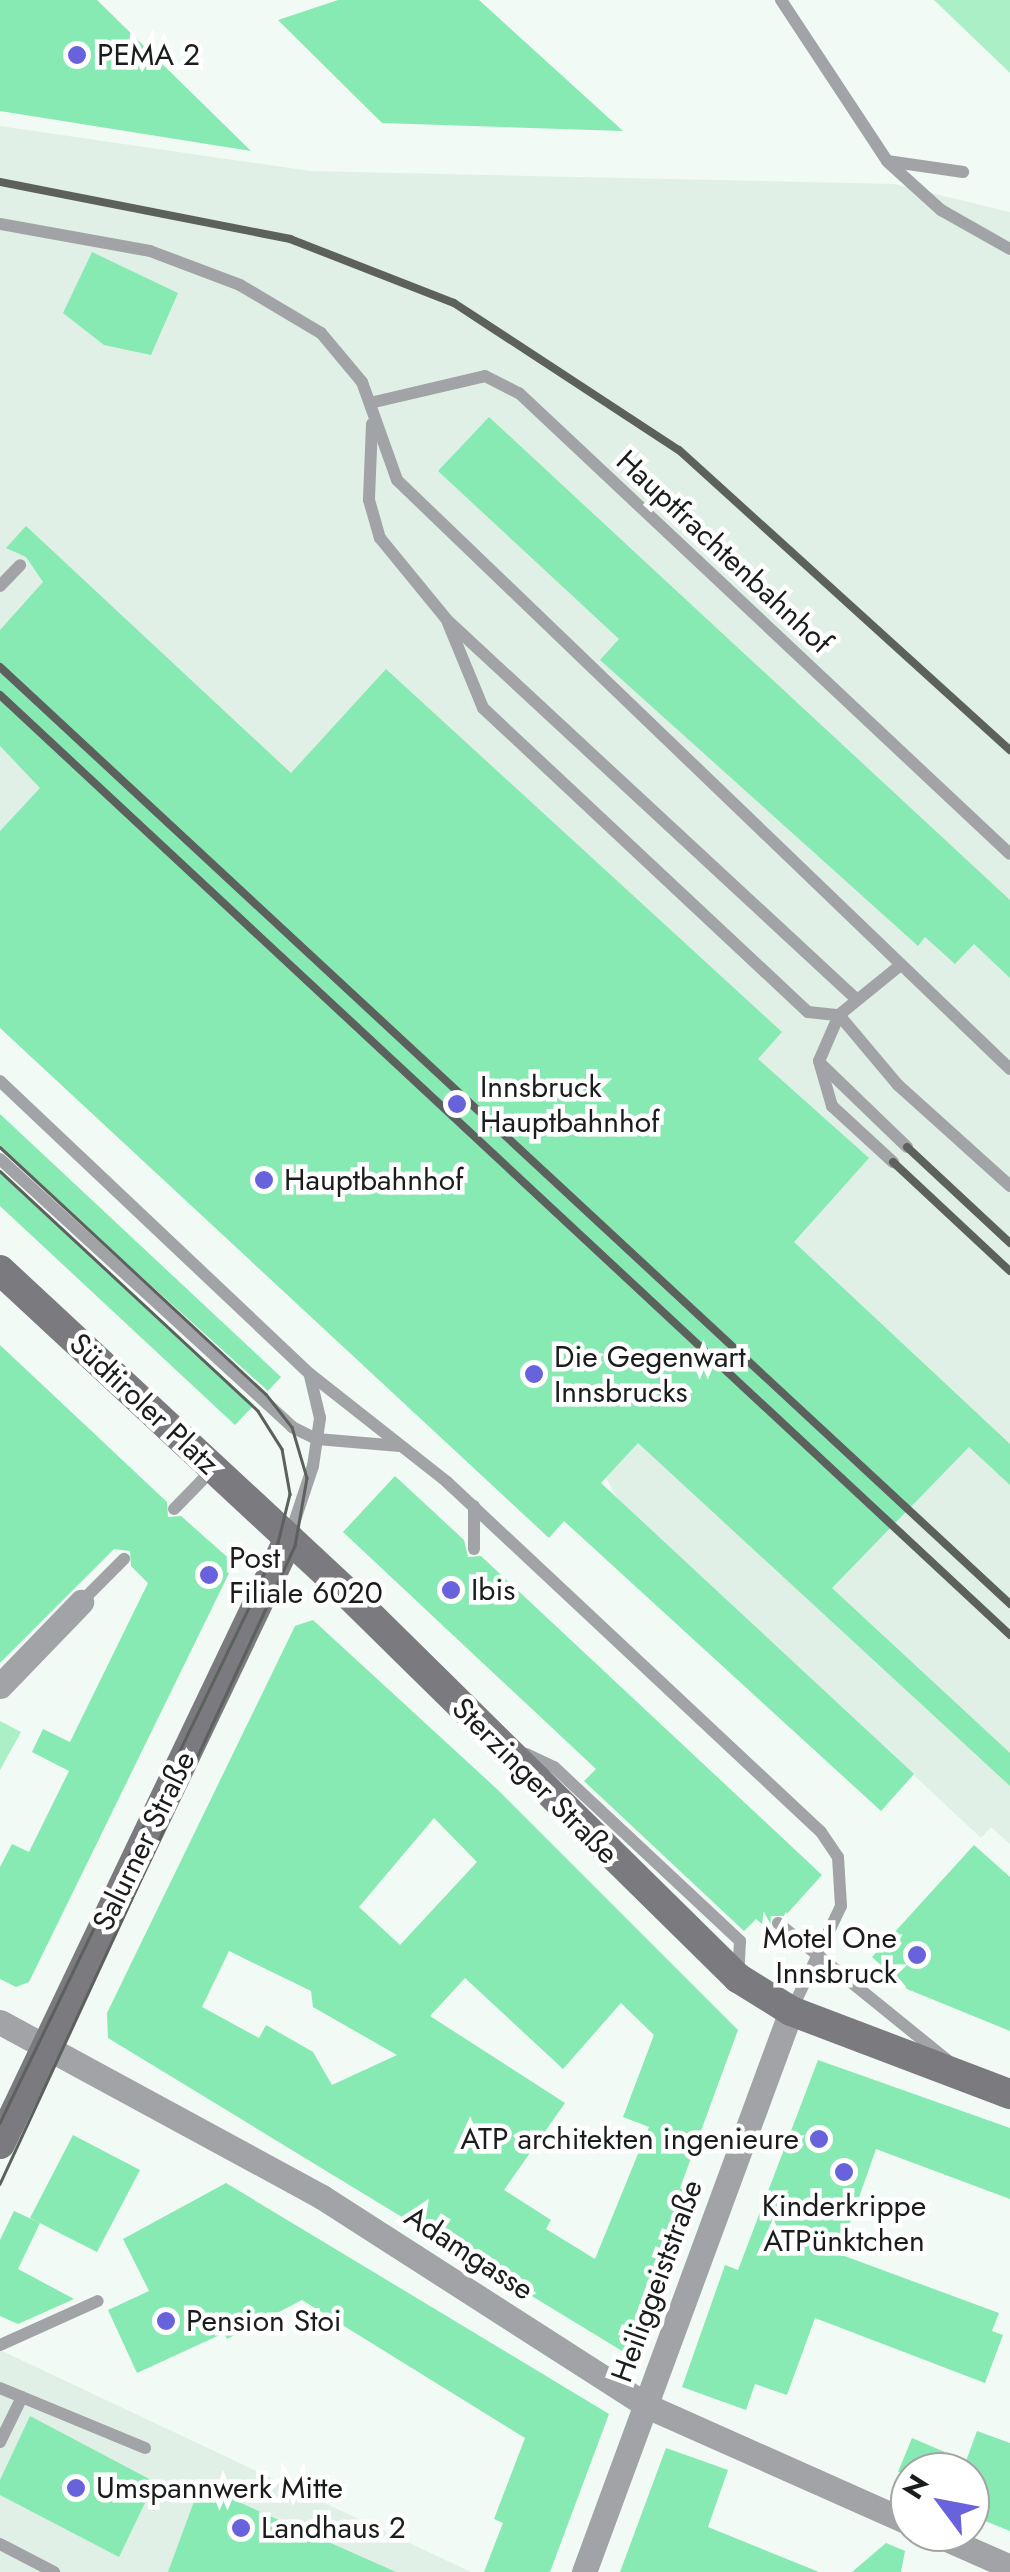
<!DOCTYPE html>
<html>
<head>
<meta charset="utf-8">
<style>
  body { margin:0 }
  #map { position:relative; width:1010px; height:2572px; overflow:hidden; background:#f2faf5; font-family:Jost,sans-serif }
  div>[style] { position:absolute }
  .built>* { inset:0; background:#e1f0e6 }
  .green>* { inset:0; background:#abefc6 }
  .building>* { inset:0; background:#86eab2 }
  .lane>* { height:12px; margin:-6px; padding:0 6px; transform-origin:6px; border-radius:6px; background:#a2a3a6 }
  .street>* { height:25px; margin:-12.5px; padding:0 12.5px; transform-origin:12.5px; border-radius:12.5px; background:#a2a3a6 }
  .secondary>* { height:30px; margin:-15px; padding:0 15px; transform-origin:15px; border-radius:15px; background:#7a7a7f }
  .tram>* { height:2.5px; margin:-1.25px; padding:0 1.25px; transform-origin:1.25px; border-radius:1.25px; background:#5d615e }
  .rail>* { height:8px; margin:-4px; padding:0 4px; transform-origin:4px; border-radius:4px; background:#5d615e }
  .dots>* { width:28px; height:28px; translate:-50% -50%; box-sizing:border-box; border:5px solid #fff; border-radius:50% }
  span { translate:-50% -50%; white-space:nowrap; text-align:center; line-height:1.15; -webkit-text-stroke:9px #fff; paint-order:stroke }
  .poi-label { font-size:30px; color:#1a1d1b }
  .left { translate:0 -50%; text-align:left }
  .right { translate:-100% -50%; text-align:right }
  .street-label { font-size:30px; color:#1a1d1b }
  .north { position:absolute; left:890px; top:2452px; width:100px; height:100px; box-sizing:border-box; background:#fff; border:2px solid #a3a5a4; border-radius:50%; rotate:302deg; font-size:28px; font-weight:700; line-height:40px; text-align:center; color:#1a1d1b }
  .north::after { content:''; display:block; margin:auto; width:35px; height:45px; background:#6862dc; clip-path:polygon(50% 0,100% 100%,50% 72%,0 100%) }
</style>
</head>
<body>
<div id="map">
  <div class="built">
    <div style="clip-path:polygon(0 126px,310px 171px,894px 184px,1010px 212px,1010px 1844px,991px 1827px,981px 1838px,617px 1498px,603px 1472px,0 876px)"></div>
    <div style="clip-path:polygon(0 2350px,471px 2572px,0 2572px)"></div>
  </div>
  <div class="green">
    <div style="clip-path:polygon(934px 0,1010px 0,1010px 73px)"></div>
    <div style="clip-path:polygon(0 1721px,21px 1732px,0 1770px)"></div>
  </div>
  <div class="building">
    <div style="clip-path:polygon(0 0,97px 0,251px 151px,0 111px)"></div>
    <div style="clip-path:polygon(338px 0,479px 0,623px 131px,382px 123px,278px 20px)"></div>
    <div style="clip-path:polygon(92px 252px,178px 293px,151px 355px,104px 345px,63px 313px)"></div>
    <div style="clip-path:polygon(489px 417px,1010px 900px,1010px 978px,974px 944px,955px 964px,925px 937px,918px 946px,600px 660px,619px 639px,438px 471px)"></div>
    <div style="clip-path:polygon(26px 526px,291px 773px,386px 669px,782px 1032px,758px 1059px,869px 1158px,794px 1242px,1010px 1444px,1010px 1485px,969px 1447px,832px 1588px,1010px 1753px,1010px 1786px,638px 1443px,601px 1483px,914px 1774px,881px 1811px,564px 1521px,549px 1538px,0 1028px,0 831px,40px 788px,0 746px,0 630px,43px 582px,26px 557px,6px 548px)"></div>
    <div style="clip-path:polygon(0 1114px,281px 1377px,268px 1391px,0 1149px)"></div>
    <div style="clip-path:polygon(0 1173px,254px 1405px,235px 1425px,0 1206px)"></div>
    <div style="clip-path:polygon(0 1345px,167px 1502px,168px 1517px,181px 1516px,234px 1563px,29px 1982px,16px 1987px,0 1979px,0 1867px,12px 1844px,29px 1852px,69px 1771px,32px 1752px,43px 1729px,70px 1742px,148px 1583px,131px 1566px,130px 1551px,114px 1549px,0 1663px)"></div>
    <div style="clip-path:polygon(395px 1476px,464px 1540px,468px 1557px,481px 1556px,822px 1875px,785px 1916px,771px 1916px,770px 1931px,756px 1919px,744px 1931px,584px 1781px,596px 1769px,343px 1532px)"></div>
    <div style="clip-path:polygon(evenodd,313px 1620px,498px 1790px,738px 2030px,680px 2188px,692px 2193px,632px 2357px,108px 2038px,107px 2013px,295px 1626px,313px 1620px,434px 1818px,477px 1862px,400px 1945px,359px 1907px,434px 1818px,313px 1620px,229px 1951px,311px 1991px,313px 2007px,397px 2055px,332px 2085px,313px 2052px,266px 2025px,259px 2038px,202px 2007px,229px 1951px,313px 1620px,465px 1978px,563px 2069px,621px 2003px,654px 2035px,623px 2117px,649px 2127px,595px 2259px,546px 2229px,551px 2220px,504px 2190px,565px 2103px,430px 2016px,465px 1978px)"></div>
    <div style="clip-path:polygon(974px 1845px,1010px 1877px,1010px 2031px,907px 1989px,872px 1957px)"></div>
    <div style="clip-path:polygon(818px 2060px,1010px 2128px,1010px 2199px,876px 2149px,839px 2254px,999px 2313px,992px 2331px,1003px 2335px,985px 2383px,815px 2318px,787px 2395px,755px 2384px,746px 2410px,682px 2387px,725px 2265px,738px 2270px)"></div>
    <div style="clip-path:polygon(73px 2135px,140px 2170px,97px 2252px,30px 2218px)"></div>
    <div style="clip-path:polygon(226px 2183px,609px 2414px,550px 2572px,484px 2572px,503px 2523px,494px 2519px,525px 2438px,302px 2300px,227px 2339px,224px 2333px,137px 2373px,108px 2310px,149px 2291px,123px 2239px)"></div>
    <div style="clip-path:polygon(14px 2211px,40px 2223px,18px 2269px,74px 2299px,18px 2324px,0 2316px,0 2240px)"></div>
    <div style="clip-path:polygon(30px 2416px,155px 2482px,119px 2557px,0 2495px,0 2480px)"></div>
    <div style="clip-path:polygon(977px 2431px,1010px 2443px,1010px 2531px,970px 2515px,970px 2472px,898px 2472px,912px 2438px,966px 2461px)"></div>
    <div style="clip-path:polygon(666px 2448px,728px 2470px,708px 2527px,819px 2572px,620px 2572px)"></div>
    <div style="clip-path:polygon(200px 2485px,396px 2572px,168px 2572px)"></div>
    <div style="clip-path:polygon(886px 2543px,905px 2551px,901px 2572px,852px 2572px)"></div>
  </div>
  <div class="lane">
    <div style="left:781px;top:0;width:193px;rotate:56.6deg"></div>
    <div style="left:887px;top:161px;width:77px;rotate:8.2deg"></div>
    <div style="left:889px;top:163px;width:70px;rotate:42.1deg"></div>
    <div style="left:941px;top:210px;width:79px;rotate:29.5deg"></div>
    <div style="left:0;top:224px;width:152px;rotate:10.2deg"></div>
    <div style="left:150px;top:251px;width:96px;rotate:20.7deg"></div>
    <div style="left:240px;top:285px;width:94px;rotate:30.7deg"></div>
    <div style="left:321px;top:333px;width:64px;rotate:50.1deg"></div>
    <div style="left:362px;top:382px;width:104px;rotate:70.3deg"></div>
    <div style="left:397px;top:480px;width:850px;rotate:43.86deg"></div>
    <div style="left:370px;top:403px;width:118px;rotate:-13.2deg"></div>
    <div style="left:485px;top:376px;width:38px;rotate:27deg"></div>
    <div style="left:519px;top:393px;width:673px;rotate:43.2deg"></div>
    <div style="left:372px;top:424px;width:76px;rotate:92.3deg"></div>
    <div style="left:369px;top:500px;width:40px;rotate:74deg"></div>
    <div style="left:380px;top:538px;width:106px;rotate:50.7deg"></div>
    <div style="left:447px;top:620px;width:555px;rotate:42.81deg"></div>
    <div style="left:0;top:586px;width:29px;rotate:-46deg"></div>
    <div style="left:448px;top:623px;width:92px;rotate:67.6deg"></div>
    <div style="left:483px;top:708px;width:445px;rotate:43.1deg"></div>
    <div style="left:808px;top:1012px;width:31px;rotate:6deg"></div>
    <div style="left:839px;top:1015px;width:92px;rotate:49.9deg"></div>
    <div style="left:898px;top:1085px;width:151px;rotate:42deg"></div>
    <div style="left:819px;top:1061px;width:47px;rotate:73.9deg"></div>
    <div style="left:832px;top:1106px;width:83px;rotate:42.6deg"></div>
    <div style="left:819px;top:1061px;width:50px;rotate:-66.5deg"></div>
    <div style="left:839px;top:1015px;width:76px;rotate:-39.1deg"></div>
    <div style="left:820px;top:1063px;width:121px;rotate:44deg"></div>
    <div style="left:0;top:1081px;width:427px;rotate:43.4deg"></div>
    <div style="left:310px;top:1374px;width:174px;rotate:38.2deg"></div>
    <div style="left:447px;top:1482px;width:512px;rotate:43.1deg"></div>
    <div style="left:821px;top:1832px;width:30px;rotate:56deg"></div>
    <div style="left:838px;top:1857px;width:49px;rotate:86.5deg"></div>
    <div style="left:841px;top:1906px;width:114px;rotate:115.4deg"></div>
    <div style="left:0;top:1159px;width:396px;rotate:42.5deg"></div>
    <div style="left:292px;top:1427px;width:28px;rotate:26deg"></div>
    <div style="left:317px;top:1439px;width:83px;rotate:4.8deg"></div>
    <div style="left:474px;top:1506px;width:43px;rotate:90deg"></div>
    <div style="left:174px;top:1509px;width:57px;rotate:-45.7deg"></div>
    <div style="left:290px;top:1535px;width:73px;rotate:-71.6deg"></div>
    <div style="left:313px;top:1466px;width:49px;rotate:-81.7deg"></div>
    <div style="left:320px;top:1418px;width:43px;rotate:-103.4deg"></div>
    <div style="left:81px;top:1602px;width:61px;rotate:-45deg"></div>
    <div style="left:526px;top:1754px;width:31px;rotate:25deg"></div>
    <div style="left:554px;top:1767px;width:255px;rotate:43.1deg"></div>
    <div style="left:740px;top:1941px;width:34px;rotate:93deg"></div>
    <div style="left:778px;top:1923px;width:218px;rotate:39deg"></div>
    <div style="left:0;top:2345px;width:107px;rotate:-24.2deg"></div>
    <div style="left:0;top:2388px;width:157px;rotate:22.5deg"></div>
    <div style="left:0;top:2442px;width:50px;rotate:-63.9deg"></div>
    <div style="left:0;top:2544px;width:61px;rotate:27.4deg"></div>
  </div>
  <div class="street">
    <div style="left:0;top:1686px;width:117px;rotate:-46deg"></div>
    <div style="left:0;top:2022px;width:366px;rotate:28.5deg"></div>
    <div style="left:322px;top:2197px;width:386px;rotate:32.7deg"></div>
    <div style="left:647px;top:2406px;width:288px;rotate:24deg"></div>
    <div style="left:931px;top:2532px;width:86px;rotate:23.9deg"></div>
    <div style="left:584px;top:2572px;width:598px;rotate:-69.75deg"></div>
  </div>
  <div class="secondary">
    <div style="left:0;top:1270px;width:471px;rotate:42.9deg"></div>
    <div style="left:345px;top:1591px;width:552px;rotate:44.56deg"></div>
    <div style="left:738px;top:1978px;width:62px;rotate:31.9deg"></div>
    <div style="left:791px;top:2011px;width:234px;rotate:20.8deg"></div>
    <div style="left:0;top:2144px;width:671px;rotate:-64.5deg"></div>
  </div>
  <div class="tram">
    <div style="left:0;top:1147px;width:363px;rotate:42.9deg"></div>
    <div style="left:266px;top:1394px;width:42px;rotate:51.8deg"></div>
    <div style="left:292px;top:1427px;width:53px;rotate:73.6deg"></div>
    <div style="left:307px;top:1478px;width:69px;rotate:100deg"></div>
    <div style="left:295px;top:1546px;width:703px;rotate:114.81deg"></div>
    <div style="left:0;top:1171px;width:352px;rotate:42.9deg"></div>
    <div style="left:258px;top:1411px;width:45px;rotate:57.7deg"></div>
    <div style="left:282px;top:1449px;width:46px;rotate:79.9deg"></div>
    <div style="left:290px;top:1494px;width:50px;rotate:103.8deg"></div>
    <div style="left:278px;top:1543px;width:71px;rotate:114deg"></div>
    <div style="left:249px;top:1608px;width:572px;rotate:115.8deg"></div>
  </div>
  <div class="rail">
    <div style="left:0;top:182px;width:296px;rotate:11.1deg"></div>
    <div style="left:290px;top:239px;width:176px;rotate:21.3deg"></div>
    <div style="left:454px;top:303px;width:269px;rotate:33.2deg"></div>
    <div style="left:679px;top:450px;width:447px;rotate:42.2deg"></div>
    <div style="left:0;top:667px;width:1378px;rotate:42.85deg"></div>
    <div style="left:0;top:695px;width:1380px;rotate:42.94deg"></div>
    <div style="left:907px;top:1147px;width:141px;rotate:43deg"></div>
    <div style="left:893px;top:1162px;width:160px;rotate:43deg"></div>
  </div>
  <div class="dots">
    <div style="left:77px;top:55px;background:#6862dc"></div>
    <div style="left:457px;top:1104px;background:#6862dc"></div>
    <div style="left:264px;top:1180px;background:#6862dc"></div>
    <div style="left:534px;top:1374px;background:#6862dc"></div>
    <div style="left:209px;top:1575px;background:#6862dc"></div>
    <div style="left:451px;top:1590px;background:#6862dc"></div>
    <div style="left:917px;top:1955px;background:#6862dc"></div>
    <div style="left:819px;top:2139px;background:#6862dc"></div>
    <div style="left:844px;top:2172px;background:#6862dc"></div>
    <div style="left:166px;top:2321px;background:#6862dc"></div>
    <div style="left:76px;top:2488px;background:#6862dc"></div>
    <div style="left:241px;top:2528px;background:#6862dc"></div>
  </div>
  <div class="poi-label">
    <span class="left" style="left:97px;top:55px">PEMA 2</span>
    <span class="left" style="left:480px;top:1104px">Innsbruck<br>Hauptbahnhof</span>
    <span class="left" style="left:284px;top:1180px">Hauptbahnhof</span>
    <span class="left" style="left:554px;top:1374px">Die Gegenwart<br>Innsbrucks</span>
    <span class="left" style="left:229px;top:1575px">Post<br>Filiale 6020</span>
    <span class="left" style="left:471px;top:1590px">Ibis</span>
    <span class="right" style="left:897px;top:1955px">Motel One<br>Innsbruck</span>
    <span class="right" style="left:799px;top:2139px">ATP architekten ingenieure</span>
    <span style="left:844px;top:2223px">Kinderkrippe<br>ATPünktchen</span>
    <span class="left" style="left:186px;top:2321px">Pension Stoi</span>
    <span class="left" style="left:96px;top:2488px">Umspannwerk Mitte</span>
    <span class="left" style="left:261px;top:2528px">Landhaus 2</span>
  </div>
  <div class="street-label">
    <span style="left:724px;top:552px;rotate:43deg">Hauptfrachtenbahnhof</span>
    <span style="left:144px;top:1404px;rotate:43deg">Südtiroler Platz</span>
    <span style="left:535px;top:1781px;rotate:45deg">Sterzinger Straße</span>
    <span style="left:144px;top:1841px;rotate:-64deg">Salurner Straße</span>
    <span style="left:469px;top:2253px;rotate:33deg">Adamgasse</span>
    <span style="left:657px;top:2281px;rotate:-70deg">Heiliggeiststraße</span>
  </div>
  <div class="north">N</div>
</div>
</body>
</html>
